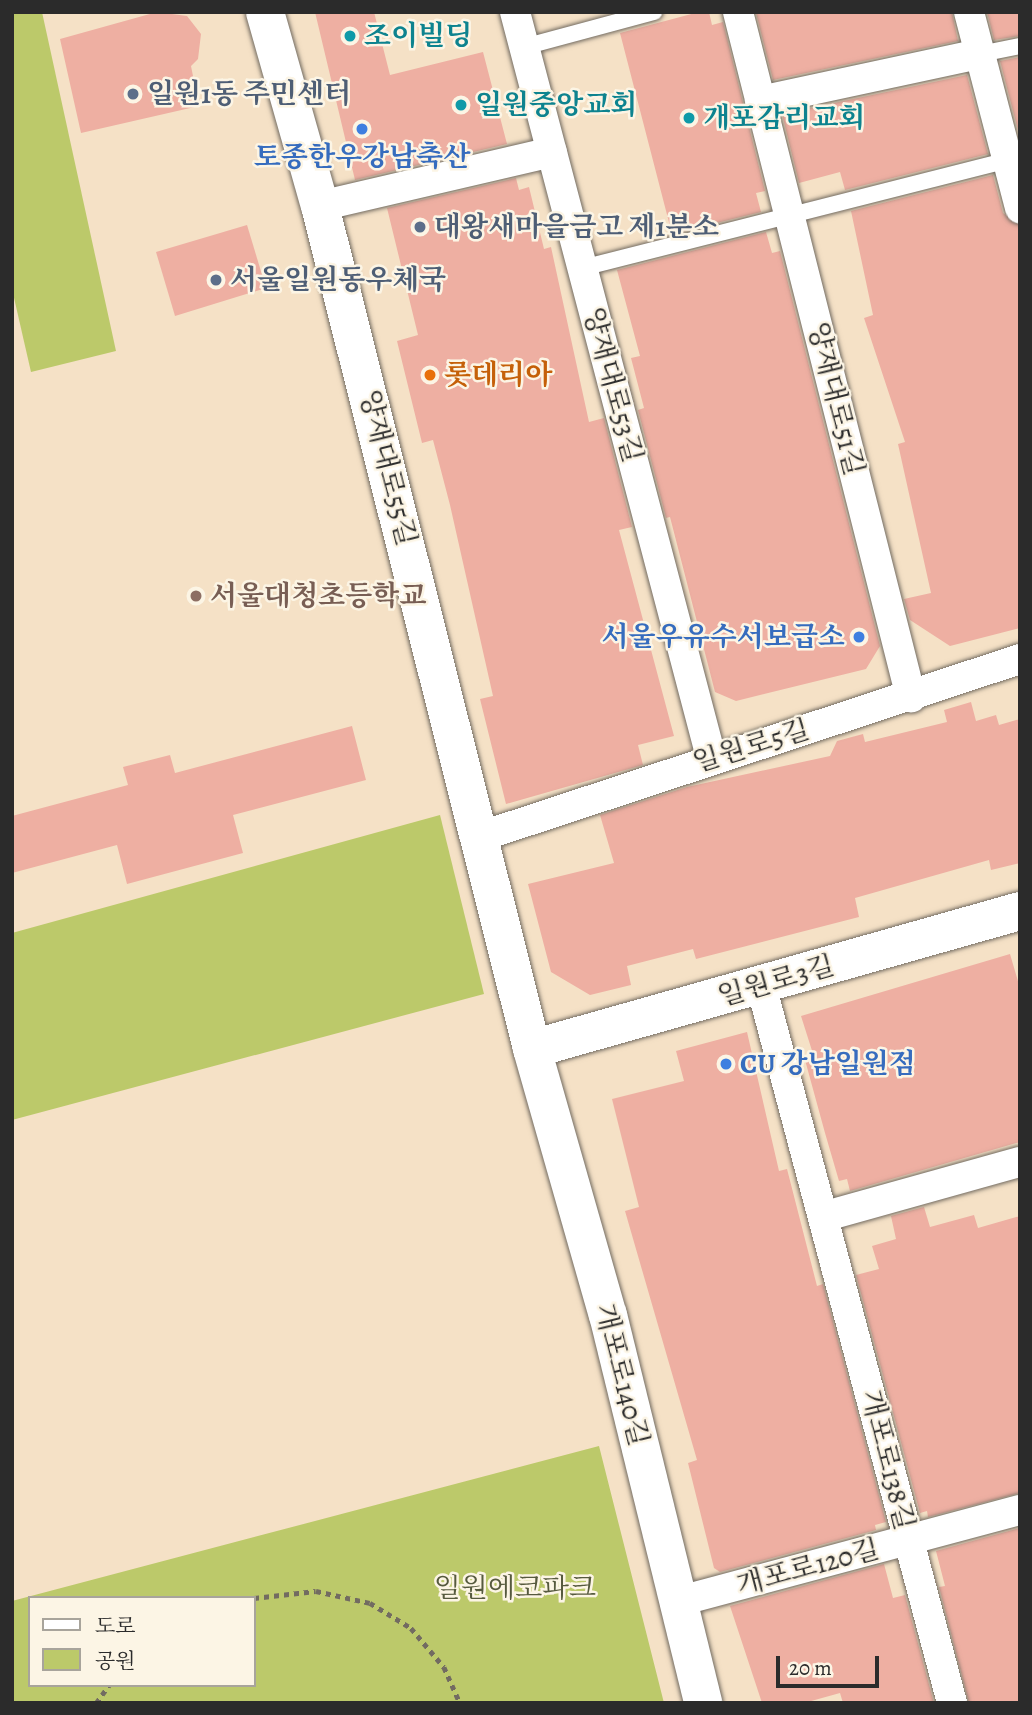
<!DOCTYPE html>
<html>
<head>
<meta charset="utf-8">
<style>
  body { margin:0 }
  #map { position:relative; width:1032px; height:1715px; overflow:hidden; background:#f5e1c6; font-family:Alegreya,"Noto Serif KR",serif }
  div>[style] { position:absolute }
  .green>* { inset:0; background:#bcc96a }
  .building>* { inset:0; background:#eeafa2 }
  .path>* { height:4.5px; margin-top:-2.25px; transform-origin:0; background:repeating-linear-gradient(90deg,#726b61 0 5px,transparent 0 10px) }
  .roads { filter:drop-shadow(0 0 2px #726b61) drop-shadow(0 0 2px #726b61) }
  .service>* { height:16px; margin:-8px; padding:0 8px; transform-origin:8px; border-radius:8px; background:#fff }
  .minor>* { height:30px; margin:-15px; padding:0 15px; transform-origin:15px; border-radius:15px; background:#fff }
  .tertiary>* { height:38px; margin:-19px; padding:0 19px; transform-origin:19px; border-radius:19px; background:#fff }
  .dots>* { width:19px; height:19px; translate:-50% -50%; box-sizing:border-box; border:4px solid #fcf5e5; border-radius:50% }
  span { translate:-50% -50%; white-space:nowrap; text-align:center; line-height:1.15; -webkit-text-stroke:5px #fcf5e5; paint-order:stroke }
  .culture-label { font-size:28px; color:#0d838f; font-weight:700 }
  .left { translate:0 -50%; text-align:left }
  .service-label { font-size:28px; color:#4e5e75; font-weight:700 }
  .shop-label { font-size:28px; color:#366cbe; font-weight:700 }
  .right { translate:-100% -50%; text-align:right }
  .food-label { font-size:28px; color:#c56008; font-weight:700 }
  .street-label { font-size:28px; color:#2b2b2b }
  .education-label { font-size:28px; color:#785e54; font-weight:700 }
  .park-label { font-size:28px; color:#565a3e }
  .frame { position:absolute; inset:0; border:14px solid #2b2b2b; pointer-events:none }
  .legend { position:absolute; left:28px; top:1596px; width:228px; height:91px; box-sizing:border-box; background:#fcf5e5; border:2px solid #a8a49b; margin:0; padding:9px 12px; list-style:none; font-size:21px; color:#2b2b2b }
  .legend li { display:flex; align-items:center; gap:14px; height:35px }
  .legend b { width:35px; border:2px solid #a8a49b }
  .scale { position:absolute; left:776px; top:1656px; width:103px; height:32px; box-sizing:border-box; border:4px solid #2b2b2b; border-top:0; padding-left:9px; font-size:21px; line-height:24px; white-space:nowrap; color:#2b2b2b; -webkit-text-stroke:5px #fcf5e5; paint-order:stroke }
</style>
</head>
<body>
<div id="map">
  <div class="green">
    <div style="clip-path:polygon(12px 12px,42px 12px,116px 351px,31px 372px,12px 289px)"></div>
    <div style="clip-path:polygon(440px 815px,484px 994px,12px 1120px,12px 933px)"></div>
    <div style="clip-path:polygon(evenodd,599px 1446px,664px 1703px,12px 1703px,12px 1601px,599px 1446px,30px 1598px,254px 1598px,254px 1685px,30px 1685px,30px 1598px)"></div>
  </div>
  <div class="building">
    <div style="clip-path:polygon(157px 12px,187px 16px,201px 34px,198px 59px,191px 66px,199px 106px,81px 133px,60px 39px)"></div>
    <div style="clip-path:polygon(315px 12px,374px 12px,390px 75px,483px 52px,507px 144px,355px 180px)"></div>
    <div style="clip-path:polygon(699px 12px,709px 12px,712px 25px,723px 22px,765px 191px,756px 193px,761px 212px,672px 234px,620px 33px)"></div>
    <div style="clip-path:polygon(761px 12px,952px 12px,958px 41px,773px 80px,756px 13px)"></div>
    <div style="clip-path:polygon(987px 12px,1020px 12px,1020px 36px,994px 40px)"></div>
    <div style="clip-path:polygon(1020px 57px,1020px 138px,1000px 61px)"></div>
    <div style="clip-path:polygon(967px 75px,988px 154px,845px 190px,840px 172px,799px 183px,782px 114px)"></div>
    <div style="clip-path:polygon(993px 175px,1003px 213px,1020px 225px,1020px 628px,950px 646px,910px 620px,904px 599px,931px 593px,898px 444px,905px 442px,864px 318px,873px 315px,851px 211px)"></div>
    <div style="clip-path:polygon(516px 178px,519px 190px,529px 187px,544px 249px,551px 247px,589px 422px,604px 418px,632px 527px,619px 530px,674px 736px,638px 745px,643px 765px,506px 804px,480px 699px,493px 696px,450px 505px,433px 440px,422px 443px,397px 341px,418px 335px,387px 208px)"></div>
    <div style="clip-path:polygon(247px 225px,266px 288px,175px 316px,156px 252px)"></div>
    <div style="clip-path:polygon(766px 232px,772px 253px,780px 251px,880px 646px,866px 669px,736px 701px,715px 692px,670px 517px,666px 518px,638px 410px,644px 408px,631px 358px,640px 356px,617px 270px)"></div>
    <div style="clip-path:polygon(971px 702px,976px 721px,996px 715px,999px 725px,1020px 719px,1020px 863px,991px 870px,989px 860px,855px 898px,859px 917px,696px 959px,693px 949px,627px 966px,631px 985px,590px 995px,551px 972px,528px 884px,614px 863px,600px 815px,687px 787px,830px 756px,837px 741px,863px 734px,865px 742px,947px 722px,944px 710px)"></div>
    <div style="clip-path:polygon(352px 726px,366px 780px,233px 815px,243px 853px,127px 884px,117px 845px,12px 873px,12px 816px,128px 785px,123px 767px,170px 755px,175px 773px)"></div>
    <div style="clip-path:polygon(1010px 954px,1020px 988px,1020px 1142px,850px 1191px,847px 1179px,839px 1181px,825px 1133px,805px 1060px,814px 1057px,801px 1016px)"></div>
    <div style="clip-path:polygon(747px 1032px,779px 1171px,787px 1169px,817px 1286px,823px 1284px,886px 1522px,875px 1525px,876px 1530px,720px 1572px,714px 1568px,688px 1463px,697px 1460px,625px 1211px,639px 1207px,612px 1099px,684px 1081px,676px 1051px)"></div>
    <div style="clip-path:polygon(924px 1207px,930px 1227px,974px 1215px,978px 1228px,1020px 1216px,1020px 1493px,928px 1517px,927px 1511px,920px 1513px,856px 1275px,879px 1269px,872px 1246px,896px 1239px,891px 1216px)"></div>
    <div style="clip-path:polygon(1020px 1528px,1020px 1703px,969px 1703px,939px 1587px,945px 1586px,936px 1551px)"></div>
    <div style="clip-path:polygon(884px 1564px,893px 1598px,905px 1595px,934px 1703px,843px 1703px,840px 1693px,804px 1703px,762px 1703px,730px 1606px)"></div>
  </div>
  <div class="path">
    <div style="left:254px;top:1598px;width:62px;rotate:-6.4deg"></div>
    <div style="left:316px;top:1591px;width:55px;rotate:12.5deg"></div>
    <div style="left:370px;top:1603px;width:48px;rotate:31.4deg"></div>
    <div style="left:411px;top:1628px;width:51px;rotate:49.8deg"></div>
    <div style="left:444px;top:1667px;width:39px;rotate:66deg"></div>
    <div style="left:96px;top:1703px;width:22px;rotate:-54deg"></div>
  </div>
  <div class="roads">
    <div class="service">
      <div style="left:524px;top:47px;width:135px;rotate:-15.1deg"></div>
      <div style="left:980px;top:54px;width:41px;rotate:-11.3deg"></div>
      <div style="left:582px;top:268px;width:439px;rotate:-14.2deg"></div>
    </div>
    <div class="minor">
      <div style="left:515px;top:12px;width:770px;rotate:75.26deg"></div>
      <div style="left:738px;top:12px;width:707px;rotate:75.83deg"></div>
      <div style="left:969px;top:12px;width:203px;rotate:75.4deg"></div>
      <div style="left:760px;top:101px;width:225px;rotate:-12.1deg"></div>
      <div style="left:320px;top:206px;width:238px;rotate:-13.1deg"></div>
      <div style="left:482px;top:836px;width:566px;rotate:-18.21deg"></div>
      <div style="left:761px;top:985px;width:743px;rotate:75.1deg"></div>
      <div style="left:826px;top:1216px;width:201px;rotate:-15.6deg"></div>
      <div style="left:676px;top:1602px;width:356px;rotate:-15deg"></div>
    </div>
    <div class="tertiary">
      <div style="left:265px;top:12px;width:202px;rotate:74.2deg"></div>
      <div style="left:320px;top:206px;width:869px;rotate:75.88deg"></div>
      <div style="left:532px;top:1049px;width:277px;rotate:74.1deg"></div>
      <div style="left:608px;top:1315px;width:399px;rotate:76.2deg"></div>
      <div style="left:532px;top:1049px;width:507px;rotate:-15.79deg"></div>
    </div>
  </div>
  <div class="dots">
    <div style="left:350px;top:36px;background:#0f9aa8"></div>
    <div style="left:133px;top:94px;background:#5c6f8a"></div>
    <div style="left:461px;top:105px;background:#0f9aa8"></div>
    <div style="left:689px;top:118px;background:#0f9aa8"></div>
    <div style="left:362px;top:129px;background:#3f7fe0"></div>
    <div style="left:420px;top:227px;background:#5c6f8a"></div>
    <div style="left:216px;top:280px;background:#5c6f8a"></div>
    <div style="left:430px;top:375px;background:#e8710a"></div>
    <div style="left:196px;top:596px;background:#8d6e63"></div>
    <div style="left:859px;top:637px;background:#3f7fe0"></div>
    <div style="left:726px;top:1064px;background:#3f7fe0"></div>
  </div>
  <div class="culture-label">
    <span class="left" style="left:364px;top:36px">조이빌딩</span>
    <span class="left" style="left:475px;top:105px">일원중앙교회</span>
    <span class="left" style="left:703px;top:118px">개포감리교회</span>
  </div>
  <div class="service-label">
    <span class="left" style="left:147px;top:94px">일원1동 주민센터</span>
    <span class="left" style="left:434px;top:227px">대왕새마을금고 제1분소</span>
    <span class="left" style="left:230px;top:280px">서울일원동우체국</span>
  </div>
  <div class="shop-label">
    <span style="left:362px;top:157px">토종한우강남축산</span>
    <span class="right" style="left:845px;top:637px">서울우유수서보급소</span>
    <span class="left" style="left:740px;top:1064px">CU 강남일원점</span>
  </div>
  <div class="food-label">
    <span class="left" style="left:444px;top:375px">롯데리아</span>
  </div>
  <div class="street-label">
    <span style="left:613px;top:385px;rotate:75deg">양재대로53길</span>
    <span style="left:836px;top:399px;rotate:76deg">양재대로51길</span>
    <span style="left:388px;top:468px;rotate:76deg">양재대로55길</span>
    <span style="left:751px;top:746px;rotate:-17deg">일원로5길</span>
    <span style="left:776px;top:981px;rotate:-16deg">일원로3길</span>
    <span style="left:622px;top:1375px;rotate:76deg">개포로140길</span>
    <span style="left:888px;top:1460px;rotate:76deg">개포로138길</span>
    <span style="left:808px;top:1567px;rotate:-15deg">개포로120길</span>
  </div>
  <div class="education-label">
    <span class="left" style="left:210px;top:596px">서울대청초등학교</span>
  </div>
  <div class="park-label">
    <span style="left:515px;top:1588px">일원에코파크</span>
  </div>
  <div class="frame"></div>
  <ul class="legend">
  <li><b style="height:9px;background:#fff"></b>도로</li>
  <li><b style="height:19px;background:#bcc96a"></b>공원</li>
  </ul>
  <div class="scale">20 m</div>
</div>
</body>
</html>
